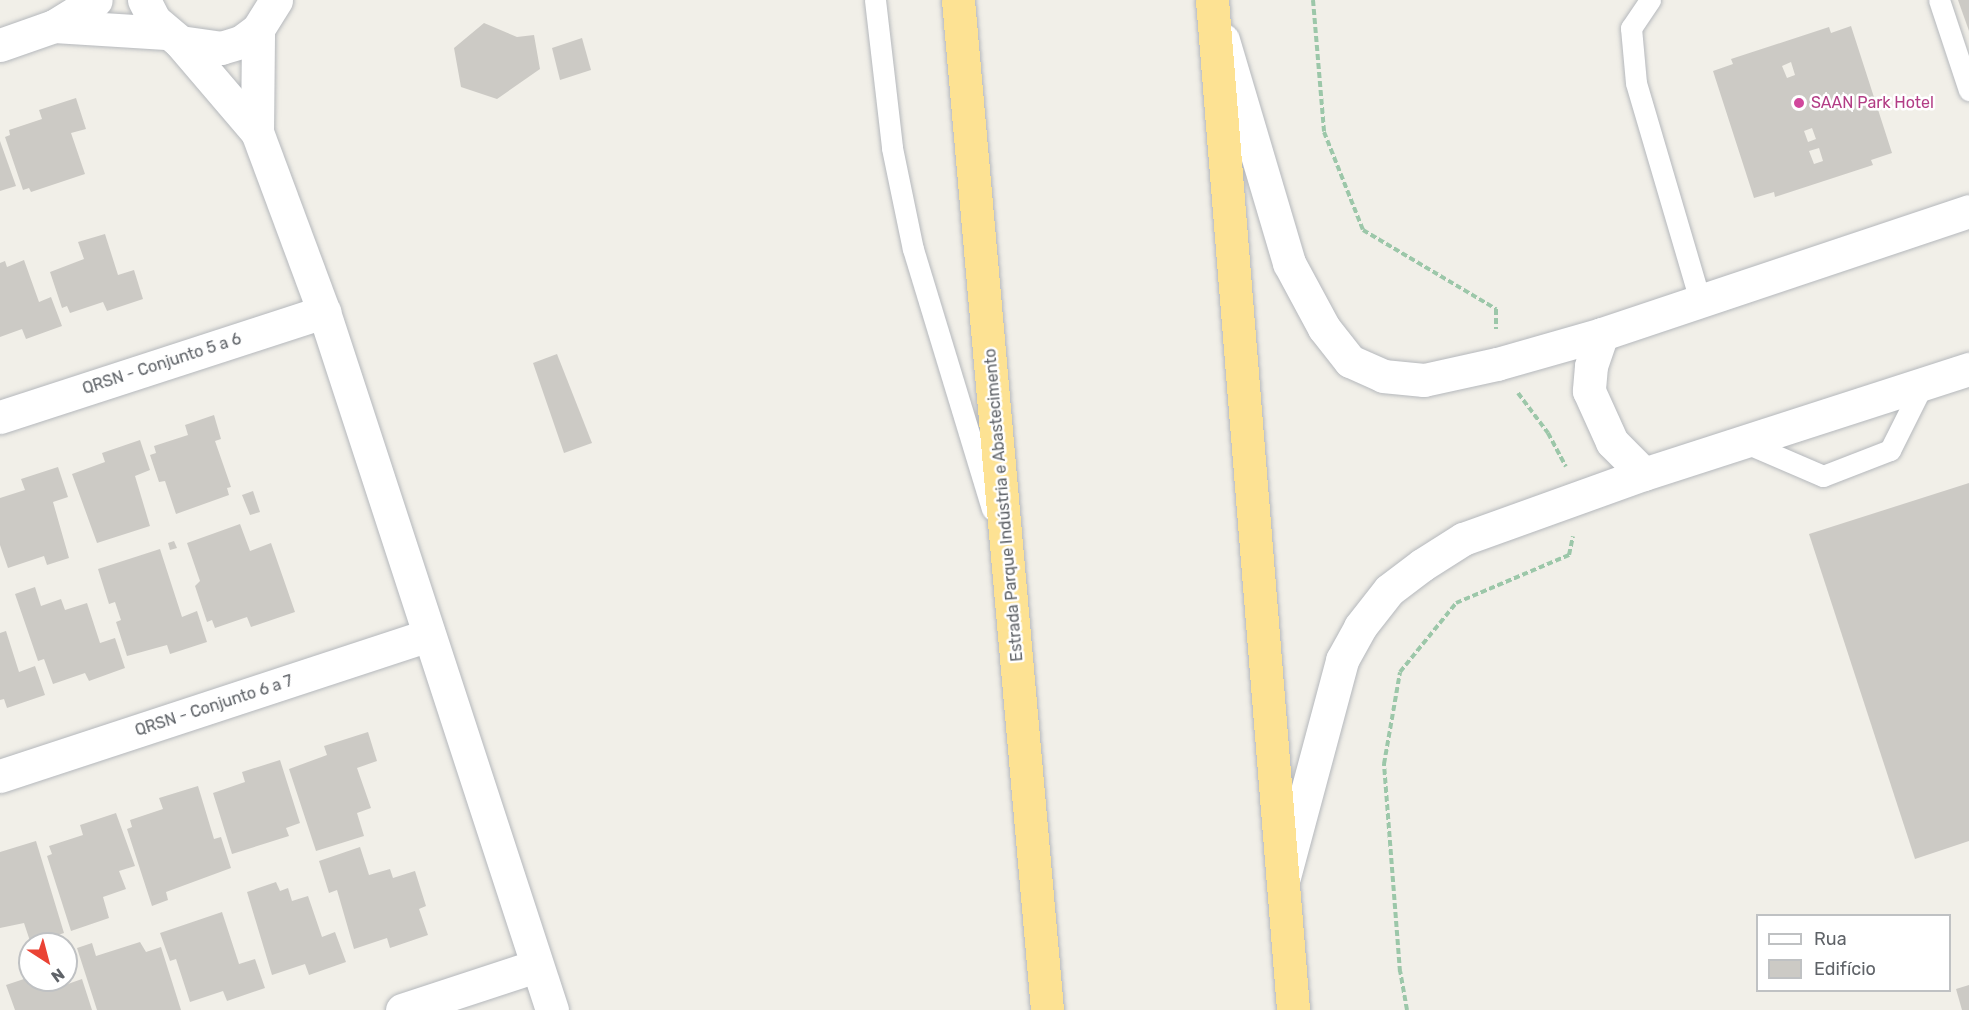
<!DOCTYPE html>
<html>
<head>
<meta charset="utf-8">
<style>
  body { margin:0 }
  #map { position:relative; width:1969px; height:1010px; overflow:hidden; background:#f1efe8; font-family:Rubik,sans-serif }
  div>[style] { position:absolute }
  .building>* { inset:0; background:#cccac5 }
  .path>* { height:4px; margin-top:-2px; transform-origin:0; background:repeating-linear-gradient(90deg,#9cc7a9 0 6px,transparent 0 9px) }
  .roads { filter:drop-shadow(0 0 2px #b5b8bc) drop-shadow(0 0 2px #b5b8bc) }
  .lane>* { height:21px; margin:-10.5px; padding:0 10.5px; transform-origin:10.5px; border-radius:10.5px; background:#fff }
  .street>* { height:33px; margin:-16.5px; padding:0 16.5px; transform-origin:16.5px; border-radius:16.5px; background:#fff }
  .highway>* { height:33px; margin:-16.5px; padding:0 16.5px; transform-origin:16.5px; border-radius:16.5px; background:#fde293 }
  .dots>* { width:16px; height:16px; translate:-50% -50%; box-sizing:border-box; border:3px solid #fff; border-radius:50% }
  span { translate:-50% -50%; white-space:nowrap; text-align:center; line-height:1.15; -webkit-text-stroke:5px #fff; paint-order:stroke }
  .hotel-label { font-size:16px; color:#b23c85 }
  .left { translate:0 -50%; text-align:left }
  .street-label { font-size:16px; color:#5f6368 }
  .legend { position:absolute; left:1756px; top:914px; width:195px; height:78px; box-sizing:border-box; background:#fff; border:2px solid #bfc1c3; margin:0; padding:8px 10px; list-style:none; font-size:18px; color:#5f6368 }
  .legend li { display:flex; align-items:center; gap:12px; height:30px }
  .legend b { width:30px; border:2px solid #bfc1c3 }
  .north { position:absolute; left:18px; top:932px; width:60px; height:60px; box-sizing:border-box; background:#fff; border:2px solid #bfc1c3; border-radius:50%; rotate:144deg; font-size:16px; font-weight:700; line-height:24px; text-align:center; color:#5f6368 }
  .north::after { content:''; display:block; margin:auto; width:21px; height:27px; background:#ea4335; clip-path:polygon(50% 0,100% 100%,50% 72%,0 100%) }
</style>
</head>
<body>
<div id="map">
  <div class="building">
    <div style="clip-path:polygon(1958px 0,1969px 0,1969px 31px)"></div>
    <div style="clip-path:polygon(484px 23px,517px 37px,534px 35px,540px 69px,497px 99px,461px 87px,454px 48px)"></div>
    <div style="clip-path:polygon(evenodd,1851px 26px,1892px 153px,1871px 160px,1873px 165px,1775px 197px,1774px 192px,1754px 198px,1713px 71px,1733px 64px,1731px 59px,1829px 27px,1831px 33px,1851px 26px,1791px 62px,1795px 75px,1787px 78px,1782px 66px,1791px 62px,1851px 26px,1812px 128px,1816px 139px,1808px 142px,1804px 131px,1812px 128px,1851px 26px,1819px 148px,1823px 161px,1814px 164px,1809px 151px,1819px 148px)"></div>
    <div style="clip-path:polygon(582px 38px,591px 70px,560px 80px,552px 48px)"></div>
    <div style="clip-path:polygon(76px 98px,86px 129px,71px 133px,85px 174px,31px 192px,29px 188px,23px 190px,5px 137px,10px 135px,9px 130px,42px 119px,39px 110px)"></div>
    <div style="clip-path:polygon(0 141px,16px 186px,0 191px)"></div>
    <div style="clip-path:polygon(105px 234px,118px 275px,134px 270px,143px 299px,107px 311px,103px 302px,70px 313px,67px 306px,62px 308px,50px 272px,84px 259px,78px 242px)"></div>
    <div style="clip-path:polygon(24px 260px,39px 302px,51px 297px,62px 326px,26px 339px,22px 329px,0 337px,0 263px,5px 261px,7px 267px)"></div>
    <div style="clip-path:polygon(557px 354px,592px 443px,564px 453px,533px 363px)"></div>
    <div style="clip-path:polygon(214px 415px,221px 439px,215px 441px,231px 487px,227px 488px,229px 495px,176px 514px,165px 481px,159px 482px,150px 455px,156px 453px,154px 446px,188px 435px,185px 425px)"></div>
    <div style="clip-path:polygon(140px 440px,150px 470px,135px 476px,150px 526px,97px 543px,72px 474px,105px 462px,102px 453px)"></div>
    <div style="clip-path:polygon(58px 467px,68px 497px,53px 502px,69px 558px,47px 565px,44px 556px,8px 568px,0 545px,0 498px,25px 490px,21px 479px)"></div>
    <div style="clip-path:polygon(1969px 483px,1969px 841px,1915px 859px,1809px 534px)"></div>
    <div style="clip-path:polygon(253px 491px,260px 512px,250px 515px,242px 495px)"></div>
    <div style="clip-path:polygon(240px 524px,250px 551px,271px 543px,295px 612px,251px 627px,247px 617px,215px 628px,212px 620px,207px 622px,195px 586px,200px 581px,187px 543px)"></div>
    <div style="clip-path:polygon(174px 541px,177px 548px,170px 550px,168px 543px)"></div>
    <div style="clip-path:polygon(160px 549px,182px 617px,197px 611px,207px 642px,170px 654px,167px 645px,127px 656px,116px 622px,121px 620px,115px 602px,109px 604px,98px 569px)"></div>
    <div style="clip-path:polygon(35px 587px,41px 606px,61px 599px,65px 610px,87px 603px,100px 643px,115px 638px,125px 668px,89px 681px,85px 673px,53px 684px,44px 659px,38px 661px,15px 594px)"></div>
    <div style="clip-path:polygon(6px 631px,19px 672px,35px 666px,45px 695px,7px 708px,4px 699px,0 700px,0 633px)"></div>
    <div style="clip-path:polygon(368px 732px,377px 761px,357px 768px,371px 808px,357px 813px,364px 836px,316px 851px,289px 769px,327px 755px,324px 746px)"></div>
    <div style="clip-path:polygon(280px 760px,300px 823px,286px 828px,289px 836px,232px 854px,213px 793px,245px 782px,242px 772px)"></div>
    <div style="clip-path:polygon(198px 786px,214px 839px,221px 837px,231px 868px,166px 892px,168px 900px,152px 906px,127px 829px,132px 827px,130px 820px,163px 809px,159px 798px)"></div>
    <div style="clip-path:polygon(116px 813px,135px 866px,119px 871px,126px 889px,103px 897px,109px 918px,71px 931px,47px 856px,52px 854px,49px 846px,83px 835px,80px 825px)"></div>
    <div style="clip-path:polygon(36px 841px,64px 933px,31px 944px,24px 923px,0 928px,0 852px)"></div>
    <div style="clip-path:polygon(360px 847px,369px 875px,390px 869px,393px 878px,415px 871px,426px 906px,419px 909px,428px 935px,390px 948px,387px 938px,354px 949px,337px 890px,329px 893px,319px 861px)"></div>
    <div style="clip-path:polygon(276px 882px,280px 891px,288px 888px,292px 901px,308px 896px,322px 937px,335px 932px,346px 962px,309px 975px,305px 964px,272px 975px,247px 892px)"></div>
    <div style="clip-path:polygon(222px 912px,239px 964px,255px 959px,265px 988px,227px 1001px,223px 991px,190px 1002px,176px 959px,170px 961px,160px 933px)"></div>
    <div style="clip-path:polygon(140px 942px,146px 952px,161px 947px,181px 1010px,97px 1010px,77px 948px,92px 943px,96px 956px)"></div>
    <div style="clip-path:polygon(30px 977px,30px 980px,64px 980px,65px 985px,82px 979px,92px 1010px,15px 1010px,6px 985px)"></div>
    <div style="clip-path:polygon(1969px 985px,1969px 1010px,1962px 1010px,1956px 989px)"></div>
  </div>
  <div class="path">
    <div style="left:1313px;top:0;width:132px;rotate:85.2deg"></div>
    <div style="left:1324px;top:132px;width:105px;rotate:68.3deg"></div>
    <div style="left:1363px;top:230px;width:155px;rotate:30.7deg"></div>
    <div style="left:1496px;top:309px;width:20px;rotate:90deg"></div>
    <div style="left:1518px;top:393px;width:50px;rotate:53.1deg"></div>
    <div style="left:1548px;top:433px;width:38px;rotate:62deg"></div>
    <div style="left:1407px;top:1010px;width:39px;rotate:-100deg"></div>
    <div style="left:1400px;top:972px;width:209px;rotate:-94.4deg"></div>
    <div style="left:1384px;top:764px;width:93px;rotate:-80.1deg"></div>
    <div style="left:1400px;top:672px;width:89px;rotate:-50.9deg"></div>
    <div style="left:1456px;top:603px;width:123px;rotate:-23deg"></div>
    <div style="left:1569px;top:555px;width:19px;rotate:-78deg"></div>
  </div>
  <div class="roads">
    <div class="lane">
      <div style="left:875px;top:0;width:149px;rotate:83.4deg"></div>
      <div style="left:892px;top:148px;width:103px;rotate:78.3deg"></div>
      <div style="left:913px;top:249px;width:272px;rotate:73.1deg"></div>
      <div style="left:1650px;top:0;width:34px;rotate:124deg"></div>
      <div style="left:1631px;top:28px;width:55px;rotate:84.8deg"></div>
      <div style="left:1636px;top:83px;width:226px;rotate:73.6deg"></div>
      <div style="left:1939px;top:0;width:95px;rotate:71.6deg"></div>
      <div style="left:1744px;top:442px;width:86px;rotate:23.3deg"></div>
      <div style="left:1823px;top:476px;width:72px;rotate:-21.2deg"></div>
      <div style="left:1890px;top:450px;width:74px;rotate:-63.4deg"></div>
    </div>
    <div class="street">
      <div style="left:144px;top:0;width:22px;rotate:63deg"></div>
      <div style="left:154px;top:20px;width:34px;rotate:40deg"></div>
      <div style="left:180px;top:42px;width:41px;rotate:8.3deg"></div>
      <div style="left:221px;top:48px;width:21px;rotate:-17deg"></div>
      <div style="left:241px;top:42px;width:21px;rotate:-37deg"></div>
      <div style="left:258px;top:29px;width:34px;rotate:-58deg"></div>
      <div style="left:54px;top:26px;width:112px;rotate:3.6deg"></div>
      <div style="left:1223px;top:40px;width:233px;rotate:73.5deg"></div>
      <div style="left:1289px;top:263px;width:74px;rotate:61.7deg"></div>
      <div style="left:1324px;top:328px;width:42px;rotate:51.8deg"></div>
      <div style="left:1350px;top:361px;width:36px;rotate:24deg"></div>
      <div style="left:1383px;top:376px;width:41px;rotate:5.6deg"></div>
      <div style="left:1424px;top:380px;width:75px;rotate:-12.4deg"></div>
      <div style="left:1497px;top:364px;width:109px;rotate:-15.9deg"></div>
      <div style="left:1602px;top:334px;width:387px;rotate:-18.5deg"></div>
      <div style="left:180px;top:42px;width:118px;rotate:49.5deg"></div>
      <div style="left:257px;top:132px;width:103px;rotate:-89.4deg"></div>
      <div style="left:0;top:45px;width:57px;rotate:-19.4deg"></div>
      <div style="left:54px;top:26px;width:49px;rotate:-31.8deg"></div>
      <div style="left:257px;top:132px;width:192px;rotate:69.6deg"></div>
      <div style="left:324px;top:312px;width:734px;rotate:71.91deg"></div>
      <div style="left:1602px;top:334px;width:34px;rotate:109deg"></div>
      <div style="left:1591px;top:366px;width:25px;rotate:95deg"></div>
      <div style="left:1589px;top:391px;width:56px;rotate:65.7deg"></div>
      <div style="left:1612px;top:442px;width:45px;rotate:45deg"></div>
      <div style="left:0;top:417px;width:341px;rotate:-18deg"></div>
      <div style="left:0;top:776px;width:449px;rotate:-18.2deg"></div>
      <div style="left:1284px;top:877px;width:225px;rotate:-75deg"></div>
      <div style="left:1342px;top:660px;width:38px;rotate:-61deg"></div>
      <div style="left:1360px;top:627px;width:47px;rotate:-51.9deg"></div>
      <div style="left:1389px;top:590px;width:41px;rotate:-37.1deg"></div>
      <div style="left:1422px;top:565px;width:49px;rotate:-32.4deg"></div>
      <div style="left:1463px;top:539px;width:192px;rotate:-19.8deg"></div>
      <div style="left:1644px;top:474px;width:342px;rotate:-17.9deg"></div>
      <div style="left:402px;top:1010px;width:141px;rotate:-18.2deg"></div>
    </div>
    <div class="highway">
      <div style="left:958px;top:0;width:1014px;rotate:84.96deg"></div>
      <div style="left:1212px;top:0;width:1013px;rotate:85.41deg"></div>
    </div>
  </div>
  <div class="dots">
    <div style="left:1799px;top:103px;background:#d1479c"></div>
  </div>
  <div class="hotel-label">
    <span class="left" style="left:1811px;top:103px">SAAN Park Hotel</span>
  </div>
  <div class="street-label">
    <span style="left:162px;top:364px;rotate:-18deg">QRSN - Conjunto 5 a 6</span>
    <span style="left:1004px;top:505px;rotate:-95deg">Estrada Parque Indústria e Abastecimento</span>
    <span style="left:214px;top:706px;rotate:-18deg">QRSN - Conjunto 6 a 7</span>
  </div>
  <ul class="legend">
  <li><b style="height:8px;background:#fff"></b>Rua</li>
  <li><b style="height:16px;background:#cccac5"></b>Edifício</li>
  </ul>
  <div class="north">N</div>
</div>
</body>
</html>
